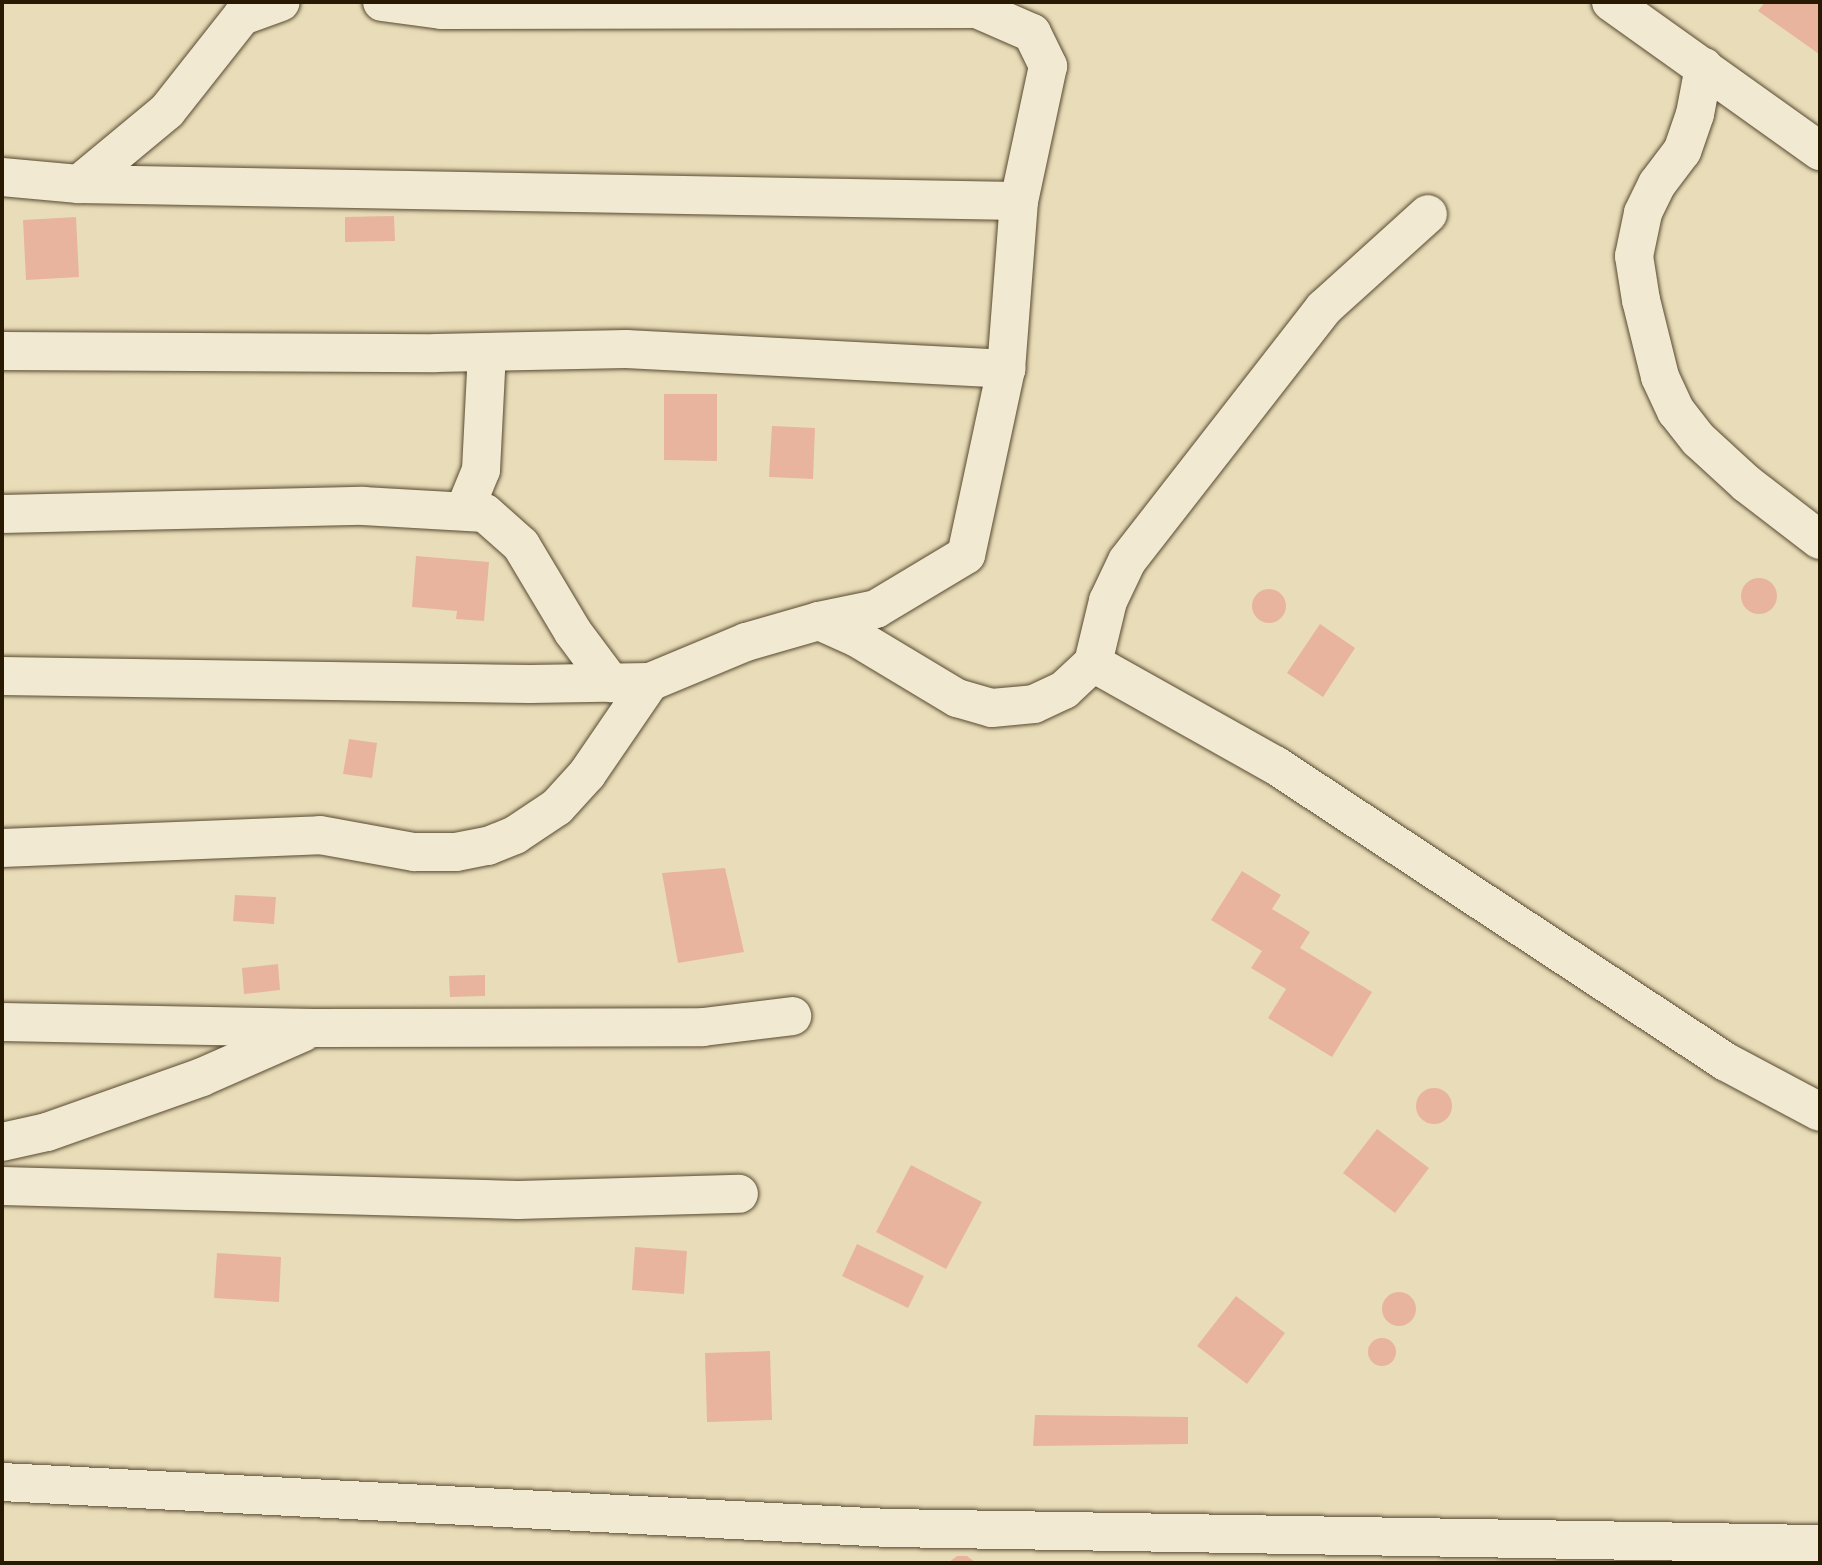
<!DOCTYPE html>
<html>
<head>
<meta charset="utf-8">
<style>
  body { margin:0 }
  #map { position:relative; width:1822px; height:1565px; overflow:hidden; background:#e9ddb9; font-family:"Libre Bodoni",serif }
  div>[style] { position:absolute }
  .building>* { inset:0; background:#e8b49e }
  .round { border-radius:50% }
  .roads { filter:drop-shadow(0 0 2px #584a30) drop-shadow(0 0 2px #584a30) }
  .minor>* { height:38px; margin:-19px; padding:0 19px; transform-origin:19px; border-radius:19px; background:#f1e9d2 }
  span { translate:-50% -50%; white-space:nowrap; text-align:center; line-height:1.15; -webkit-text-stroke:8px #f1e9d2; paint-order:stroke }
  .frame { position:absolute; inset:0; border:4px solid #281903; pointer-events:none }
</style>
</head>
<body>
<div id="map">
  <div class="building">
    <div style="clip-path:polygon(1765px 2px,1820px 2px,1819px 54px,1758px 11px)"></div>
    <div style="clip-path:polygon(394px 216px,395px 241px,345px 242px,345px 217px)"></div>
    <div style="clip-path:polygon(76px 217px,79px 277px,26px 280px,23px 220px)"></div>
    <div style="clip-path:polygon(664px 394px,717px 394px,717px 461px,664px 460px)"></div>
    <div style="clip-path:polygon(772px 426px,815px 428px,813px 479px,769px 477px)"></div>
    <div style="clip-path:polygon(416px 556px,489px 562px,484px 621px,456px 619px,457px 611px,412px 607px)"></div>
    <div class="round" style="left:1741px;top:578px;width:36px;height:36px"></div>
    <div class="round" style="left:1252px;top:589px;width:34px;height:34px"></div>
    <div style="clip-path:polygon(1320px 624px,1355px 648px,1323px 697px,1287px 673px)"></div>
    <div style="clip-path:polygon(349px 739px,377px 743px,372px 778px,343px 774px)"></div>
    <div style="clip-path:polygon(725px 868px,744px 952px,678px 963px,662px 873px)"></div>
    <div style="clip-path:polygon(1242px 871px,1281px 895px,1272px 909px,1310px 932px,1300px 948px,1372px 992px,1332px 1057px,1268px 1018px,1286px 989px,1251px 968px,1262px 951px,1211px 920px)"></div>
    <div style="clip-path:polygon(235px 895px,276px 897px,274px 924px,233px 921px)"></div>
    <div style="clip-path:polygon(278px 964px,280px 990px,244px 994px,242px 968px)"></div>
    <div style="clip-path:polygon(485px 975px,485px 996px,450px 997px,449px 976px)"></div>
    <div class="round" style="left:1416px;top:1088px;width:36px;height:36px"></div>
    <div style="clip-path:polygon(1377px 1129px,1429px 1168px,1395px 1213px,1343px 1173px)"></div>
    <div style="clip-path:polygon(911px 1165px,982px 1202px,946px 1269px,876px 1232px)"></div>
    <div style="clip-path:polygon(857px 1244px,924px 1276px,908px 1308px,842px 1276px)"></div>
    <div style="clip-path:polygon(635px 1247px,687px 1251px,684px 1294px,632px 1290px)"></div>
    <div style="clip-path:polygon(217px 1253px,281px 1257px,279px 1302px,214px 1298px)"></div>
    <div class="round" style="left:1382px;top:1292px;width:34px;height:34px"></div>
    <div style="clip-path:polygon(1236px 1296px,1285px 1333px,1247px 1384px,1197px 1346px)"></div>
    <div class="round" style="left:1368px;top:1338px;width:28px;height:28px"></div>
    <div style="clip-path:polygon(770px 1351px,772px 1420px,707px 1422px,705px 1353px)"></div>
    <div style="clip-path:polygon(1035px 1415px,1188px 1417px,1188px 1444px,1033px 1446px)"></div>
    <div style="clip-path:polygon(957px 1556px,967px 1556px,976px 1563px,948px 1563px)"></div>
  </div>
  <div class="roads">
    <div class="minor">
      <div style="left:382px;top:2px;width:60px;rotate:7.7deg"></div>
      <div style="left:441px;top:10px;width:536px;rotate:-0.11deg"></div>
      <div style="left:977px;top:9px;width:60px;rotate:23.6deg"></div>
      <div style="left:1032px;top:33px;width:37px;rotate:64deg"></div>
      <div style="left:1048px;top:66px;width:138px;rotate:102.1deg"></div>
      <div style="left:1019px;top:201px;width:169px;rotate:94.4deg"></div>
      <div style="left:1006px;top:369px;width:190px;rotate:102.1deg"></div>
      <div style="left:966px;top:555px;width:105px;rotate:149deg"></div>
      <div style="left:876px;top:609px;width:58px;rotate:168.1deg"></div>
      <div style="left:1611px;top:2px;width:257px;rotate:35.5deg"></div>
      <div style="left:1704px;top:67px;width:48px;rotate:100.8deg"></div>
      <div style="left:1695px;top:114px;width:39px;rotate:109deg"></div>
      <div style="left:1682px;top:151px;width:41px;rotate:127.1deg"></div>
      <div style="left:1657px;top:184px;width:32px;rotate:116deg"></div>
      <div style="left:1643px;top:213px;width:44px;rotate:101.8deg"></div>
      <div style="left:1634px;top:256px;width:45px;rotate:81deg"></div>
      <div style="left:1641px;top:300px;width:79px;rotate:76.1deg"></div>
      <div style="left:1660px;top:377px;width:38px;rotate:65deg"></div>
      <div style="left:1676px;top:411px;width:37px;rotate:52deg"></div>
      <div style="left:1699px;top:440px;width:65px;rotate:42.5deg"></div>
      <div style="left:1747px;top:484px;width:92px;rotate:37.5deg"></div>
      <div style="left:2px;top:177px;width:77px;rotate:5.2deg"></div>
      <div style="left:79px;top:184px;width:940px;rotate:1.04deg"></div>
      <div style="left:79px;top:184px;width:114px;rotate:-39.7deg"></div>
      <div style="left:167px;top:111px;width:121px;rotate:-51.7deg"></div>
      <div style="left:242px;top:16px;width:41px;rotate:-19.7deg"></div>
      <div style="left:2px;top:351px;width:434px;rotate:0.3deg"></div>
      <div style="left:436px;top:353px;width:190px;rotate:-1.2deg"></div>
      <div style="left:626px;top:349px;width:381px;rotate:3deg"></div>
      <div style="left:465px;top:509px;width:42px;rotate:-67.7deg"></div>
      <div style="left:481px;top:470px;width:118px;rotate:-87.1deg"></div>
      <div style="left:2px;top:514px;width:361px;rotate:-1.3deg"></div>
      <div style="left:363px;top:506px;width:122px;rotate:3.3deg"></div>
      <div style="left:485px;top:513px;width:48px;rotate:41.6deg"></div>
      <div style="left:521px;top:545px;width:101px;rotate:59.1deg"></div>
      <div style="left:573px;top:632px;width:64px;rotate:53.3deg"></div>
      <div style="left:1093px;top:663px;width:209px;rotate:29.3deg"></div>
      <div style="left:1275px;top:765px;width:540px;rotate:33.37deg"></div>
      <div style="left:1726px;top:1062px;width:106px;rotate:28deg"></div>
      <div style="left:2px;top:676px;width:528px;rotate:0.87deg"></div>
      <div style="left:530px;top:684px;width:120px;rotate:-1deg"></div>
      <div style="left:650px;top:682px;width:104px;rotate:-22.6deg"></div>
      <div style="left:746px;top:642px;width:76px;rotate:-16deg"></div>
      <div style="left:819px;top:621px;width:42px;rotate:24.1deg"></div>
      <div style="left:857px;top:638px;width:117px;rotate:31deg"></div>
      <div style="left:957px;top:698px;width:36px;rotate:16deg"></div>
      <div style="left:992px;top:708px;width:42px;rotate:-5.4deg"></div>
      <div style="left:1034px;top:704px;width:33px;rotate:-25deg"></div>
      <div style="left:1064px;top:690px;width:40px;rotate:-43deg"></div>
      <div style="left:1093px;top:663px;width:64px;rotate:-76.4deg"></div>
      <div style="left:1108px;top:601px;width:44px;rotate:-64.6deg"></div>
      <div style="left:1127px;top:561px;width:321px;rotate:-52.1deg"></div>
      <div style="left:1324px;top:308px;width:140px;rotate:-42.1deg"></div>
      <div style="left:2px;top:848px;width:318px;rotate:-2.3deg"></div>
      <div style="left:320px;top:835px;width:96px;rotate:10.3deg"></div>
      <div style="left:414px;top:852px;width:42px"></div>
      <div style="left:456px;top:852px;width:33px;rotate:-11deg"></div>
      <div style="left:488px;top:846px;width:29px;rotate:-22deg"></div>
      <div style="left:515px;top:835px;width:50px;rotate:-33.7deg"></div>
      <div style="left:557px;top:807px;width:45px;rotate:-47.7deg"></div>
      <div style="left:587px;top:774px;width:112px;rotate:-55.6deg"></div>
      <div style="left:2px;top:1022px;width:312px;rotate:1.1deg"></div>
      <div style="left:314px;top:1028px;width:389px;rotate:-0.1deg"></div>
      <div style="left:703px;top:1027px;width:90px;rotate:-7deg"></div>
      <div style="left:2px;top:1142px;width:46px;rotate:-12.5deg"></div>
      <div style="left:47px;top:1132px;width:164px;rotate:-19.5deg"></div>
      <div style="left:202px;top:1077px;width:111px;rotate:-23.8deg"></div>
      <div style="left:2px;top:1186px;width:516px;rotate:1.55deg"></div>
      <div style="left:518px;top:1200px;width:221px;rotate:-1.6deg"></div>
      <div style="left:2px;top:1482px;width:889px;rotate:2.97deg"></div>
      <div style="left:890px;top:1528px;width:930px;rotate:0.99deg"></div>
    </div>
  </div>
  <div class="frame"></div>
</div>
</body>
</html>
